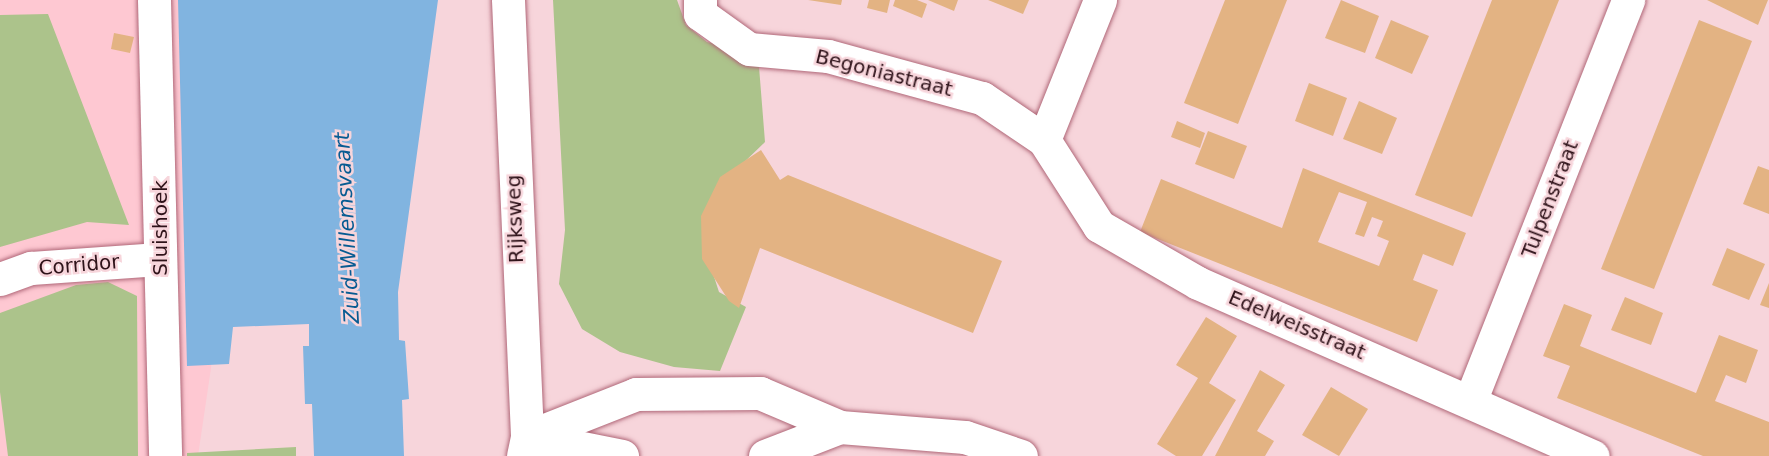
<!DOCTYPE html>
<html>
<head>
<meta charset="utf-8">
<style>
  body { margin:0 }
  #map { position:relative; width:1769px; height:456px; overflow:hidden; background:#f7d5db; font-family:"DejaVu Sans",sans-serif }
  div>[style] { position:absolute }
  .built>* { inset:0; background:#fec8d2 }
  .green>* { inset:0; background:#acc38b }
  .water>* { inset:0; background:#81b4e0 }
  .building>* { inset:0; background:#e3b383 }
  .roads { filter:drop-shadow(0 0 2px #b06778) drop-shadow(0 0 2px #b06778) }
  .minor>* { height:33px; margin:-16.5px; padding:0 16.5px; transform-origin:16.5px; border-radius:16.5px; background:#fff }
  .major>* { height:33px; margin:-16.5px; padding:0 16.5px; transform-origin:16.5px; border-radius:16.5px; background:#fff }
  span { translate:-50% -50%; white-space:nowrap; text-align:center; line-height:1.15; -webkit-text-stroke:5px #f7d5db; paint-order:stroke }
  .street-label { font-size:20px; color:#2e1219 }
  .water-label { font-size:21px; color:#075b92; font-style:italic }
</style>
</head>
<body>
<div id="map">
  <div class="built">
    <div style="clip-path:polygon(0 0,239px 0,211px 368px,198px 456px,0 456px)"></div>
  </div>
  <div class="green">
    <div style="clip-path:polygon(553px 0,677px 0,686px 25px,707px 42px,758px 54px,765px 142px,735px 171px,703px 243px,719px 292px,746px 307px,720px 371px,674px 367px,620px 352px,582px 329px,559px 284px,565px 230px)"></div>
    <div style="clip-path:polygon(48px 14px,129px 225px,87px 222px,0 247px,0 15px)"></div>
    <div style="clip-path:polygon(108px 282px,137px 296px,138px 456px,8px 456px,0 392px,0 313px,76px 285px)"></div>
    <div style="clip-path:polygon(296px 447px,296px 456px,187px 456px,187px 453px)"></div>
  </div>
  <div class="water">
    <div style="clip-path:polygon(178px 0,438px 0,398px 292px,399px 340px,405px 341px,409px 399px,402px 400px,404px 456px,314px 456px,312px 404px,305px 404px,303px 346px,309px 346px,309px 324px,233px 327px,229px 364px,187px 366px)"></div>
  </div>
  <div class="building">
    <div style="clip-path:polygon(808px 0,842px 0,841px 5px)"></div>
    <div style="clip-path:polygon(869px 0,890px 0,887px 13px,867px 8px)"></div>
    <div style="clip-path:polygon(895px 0,917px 0,927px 4px,922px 18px,893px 6px)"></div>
    <div style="clip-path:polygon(928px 0,958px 0,954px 11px)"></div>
    <div style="clip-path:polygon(988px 0,1029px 0,1023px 14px)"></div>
    <div style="clip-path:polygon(1225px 0,1287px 0,1238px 124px,1184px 103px)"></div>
    <div style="clip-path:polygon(1341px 0,1379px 16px,1365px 53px,1325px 38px)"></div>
    <div style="clip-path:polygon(1492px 0,1559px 0,1472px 217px,1415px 195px)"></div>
    <div style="clip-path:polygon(1707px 0,1768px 0,1758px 25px)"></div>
    <div style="clip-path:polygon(1391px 20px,1429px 36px,1412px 74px,1375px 58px)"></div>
    <div style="clip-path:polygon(1699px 20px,1752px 41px,1654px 289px,1601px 269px)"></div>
    <div style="clip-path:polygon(114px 33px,134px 37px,130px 53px,111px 49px)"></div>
    <div style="clip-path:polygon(1309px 83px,1347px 98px,1333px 136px,1295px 121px)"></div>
    <div style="clip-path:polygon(1359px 101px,1397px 118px,1382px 154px,1343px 139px)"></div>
    <div style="clip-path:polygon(1177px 121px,1205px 133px,1200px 148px,1171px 137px)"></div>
    <div style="clip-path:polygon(1208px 131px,1247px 146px,1234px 179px,1195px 164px)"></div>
    <div style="clip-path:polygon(761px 150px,780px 180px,788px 175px,1002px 261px,973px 333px,760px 248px,739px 308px,729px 301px,702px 259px,701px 216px,720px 177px)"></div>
    <div style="clip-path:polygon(1758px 166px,1769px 170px,1769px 214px,1743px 204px)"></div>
    <div style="clip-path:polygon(evenodd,1303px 168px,1466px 233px,1453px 266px,1423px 254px,1413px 280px,1438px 290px,1417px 342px,1140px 232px,1161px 179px,1282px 228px,1303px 168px,1339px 192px,1367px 202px,1355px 234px,1364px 237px,1372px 217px,1383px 221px,1377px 236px,1389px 241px,1379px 266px,1318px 242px,1339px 192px)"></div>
    <div style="clip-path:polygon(1727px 248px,1765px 264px,1749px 300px,1712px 285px)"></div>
    <div style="clip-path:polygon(1769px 283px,1769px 308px,1760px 305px)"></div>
    <div style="clip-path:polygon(1625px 297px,1663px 313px,1651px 345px,1611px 330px)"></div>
    <div style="clip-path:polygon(1564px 304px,1592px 315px,1580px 346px,1696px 393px,1719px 335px,1758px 350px,1746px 383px,1726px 375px,1715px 401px,1769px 422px,1769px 456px,1703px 456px,1557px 398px,1570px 366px,1543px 356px)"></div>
    <div style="clip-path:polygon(1206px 317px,1237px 336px,1209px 383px,1236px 400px,1202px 456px,1176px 456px,1157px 444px,1198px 378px,1176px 365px)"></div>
    <div style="clip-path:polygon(1260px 370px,1285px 385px,1257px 431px,1274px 441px,1265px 456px,1215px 456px)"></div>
    <div style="clip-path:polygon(1331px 387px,1368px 409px,1339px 456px,1302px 435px)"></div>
  </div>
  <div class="roads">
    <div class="minor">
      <div style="left:154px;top:0;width:456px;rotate:88.6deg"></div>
      <div style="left:700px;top:0;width:14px;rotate:90deg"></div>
      <div style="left:700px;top:14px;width:60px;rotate:35.5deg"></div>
      <div style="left:749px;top:49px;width:79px;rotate:5.1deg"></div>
      <div style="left:828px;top:56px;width:160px;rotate:15.3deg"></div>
      <div style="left:982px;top:98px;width:75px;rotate:34.1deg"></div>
      <div style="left:1044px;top:140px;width:102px;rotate:57.4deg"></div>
      <div style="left:1099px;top:226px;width:114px;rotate:29.9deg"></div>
      <div style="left:1198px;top:283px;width:431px;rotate:23.7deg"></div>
      <div style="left:1044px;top:140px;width:151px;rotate:-68.2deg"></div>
      <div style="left:0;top:279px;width:33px;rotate:-20deg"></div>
      <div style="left:31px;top:268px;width:128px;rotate:-4deg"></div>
      <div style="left:1471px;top:399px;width:429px;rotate:-68.5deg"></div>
    </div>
    <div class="major">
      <div style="left:508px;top:0;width:437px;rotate:87.5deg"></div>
      <div style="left:527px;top:437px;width:19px;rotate:102deg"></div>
      <div style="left:527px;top:437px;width:117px;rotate:-21.5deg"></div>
      <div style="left:636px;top:394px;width:124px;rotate:-0.5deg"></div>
      <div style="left:760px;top:393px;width:87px;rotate:23deg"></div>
      <div style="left:840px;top:427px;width:125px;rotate:4.6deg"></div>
      <div style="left:965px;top:437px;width:59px;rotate:18.7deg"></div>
      <div style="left:527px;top:437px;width:97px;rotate:11.3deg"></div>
      <div style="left:765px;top:456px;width:80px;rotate:-21.1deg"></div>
    </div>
  </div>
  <div class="street-label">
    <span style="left:884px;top:73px;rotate:14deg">Begoniastraat</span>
    <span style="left:1550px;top:199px;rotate:-69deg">Tulpenstraat</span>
    <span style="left:515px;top:219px;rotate:-92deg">Rijksweg</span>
    <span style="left:160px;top:228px;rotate:-90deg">Sluishoek</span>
    <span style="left:79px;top:265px;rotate:-5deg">Corridor</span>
    <span style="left:1297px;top:325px;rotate:23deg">Edelweisstraat</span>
  </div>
  <div class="water-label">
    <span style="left:347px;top:228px;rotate:-93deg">Zuid-Willemsvaart</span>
  </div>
</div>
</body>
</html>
